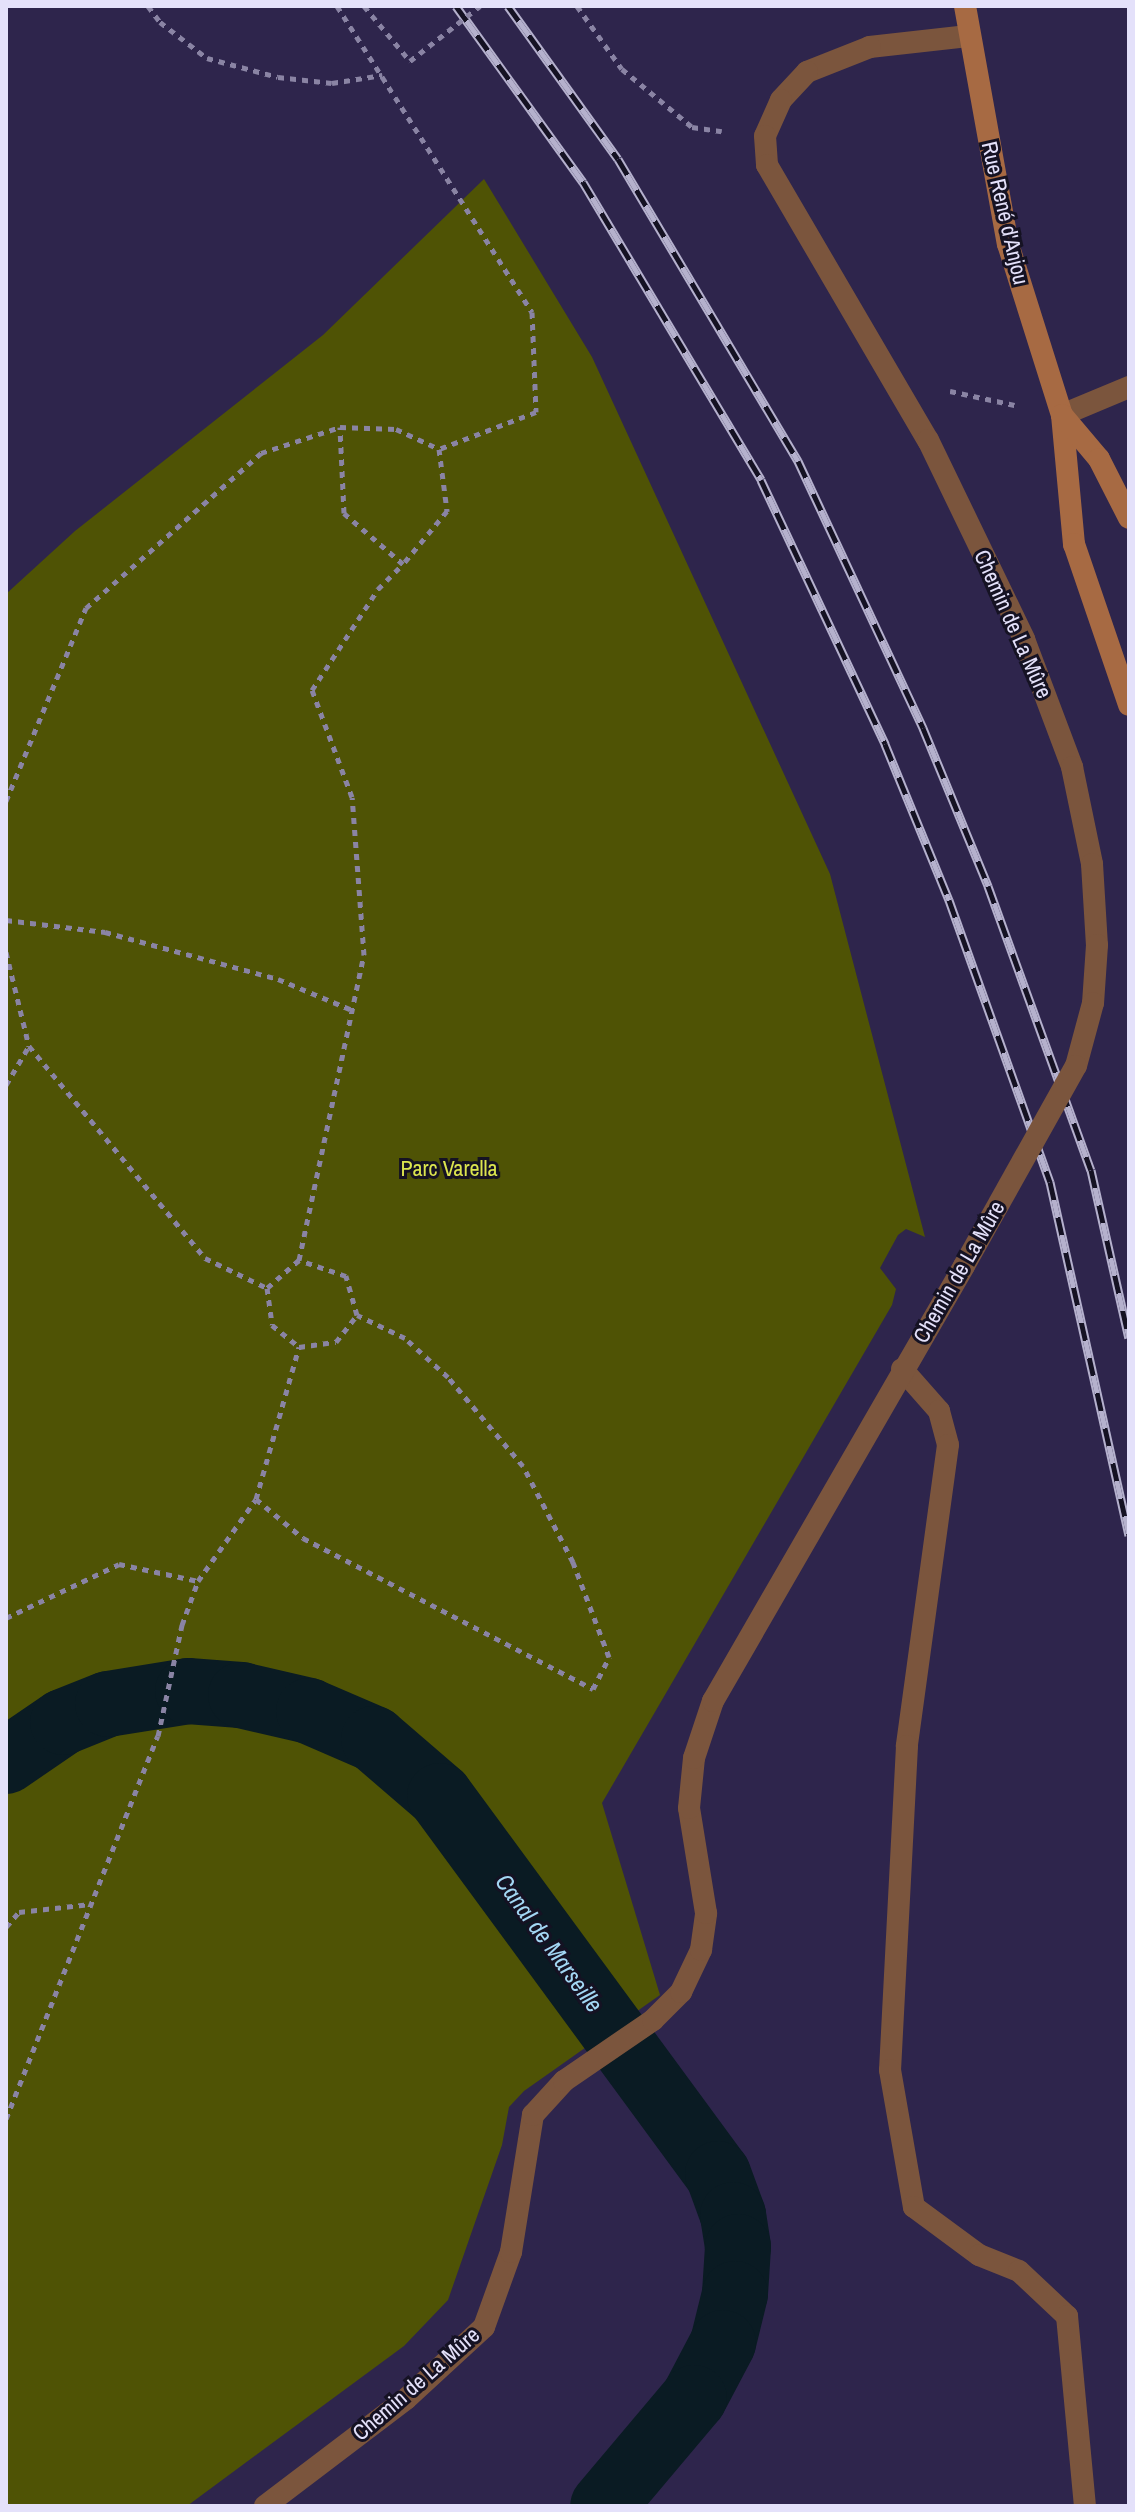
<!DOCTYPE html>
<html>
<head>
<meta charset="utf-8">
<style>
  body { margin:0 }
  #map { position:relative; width:1135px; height:2512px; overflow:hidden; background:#2e254c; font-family:"Archivo Narrow",sans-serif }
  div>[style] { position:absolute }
  .green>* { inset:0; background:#4f5305 }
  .canal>* { height:66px; margin:-33px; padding:0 33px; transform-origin:33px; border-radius:33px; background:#0a1b23 }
  .path>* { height:5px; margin-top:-2.5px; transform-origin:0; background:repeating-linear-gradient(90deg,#8a84a4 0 6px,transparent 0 12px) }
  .service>* { height:22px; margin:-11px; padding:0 11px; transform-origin:11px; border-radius:11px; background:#7b553d }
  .minor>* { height:22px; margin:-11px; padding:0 11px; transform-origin:11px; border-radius:11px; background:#7b553d }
  .secondary>* { height:22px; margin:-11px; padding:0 11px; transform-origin:11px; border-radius:11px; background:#a76a43 }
  .rail>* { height:9px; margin-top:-4.5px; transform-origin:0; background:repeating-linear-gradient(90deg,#151223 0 18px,#b5b1cd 0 36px); box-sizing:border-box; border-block:2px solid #b5b1cd }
  .path-bridge>* { height:5px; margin-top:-2.5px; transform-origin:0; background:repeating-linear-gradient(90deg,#8a84a4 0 6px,transparent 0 12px) }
  .minor-bridge>* { height:22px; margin:-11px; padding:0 11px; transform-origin:11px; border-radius:11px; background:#7b553d }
  span { translate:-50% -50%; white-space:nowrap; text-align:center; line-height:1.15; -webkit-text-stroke:6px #151223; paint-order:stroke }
  .street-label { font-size:22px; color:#e4e1fa }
  .park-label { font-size:22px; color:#dce54e }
  .water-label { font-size:24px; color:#a3d7f4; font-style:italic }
  .frame { position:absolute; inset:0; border:8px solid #e4e1fa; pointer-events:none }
</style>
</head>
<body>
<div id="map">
  <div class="green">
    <div style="clip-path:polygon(484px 179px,592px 357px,830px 874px,925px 1237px,906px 1229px,898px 1235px,880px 1268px,896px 1289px,892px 1305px,602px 1803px,660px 1995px,524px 2091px,509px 2107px,502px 2145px,448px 2300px,404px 2346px,187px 2506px,6px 2506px,6px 594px,75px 531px,323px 335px)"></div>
  </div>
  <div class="canal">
    <div style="left:6px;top:1761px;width:69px;rotate:-34.4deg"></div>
    <div style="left:63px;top:1722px;width:48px;rotate:-21.8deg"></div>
    <div style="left:108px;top:1704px;width:81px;rotate:-9.2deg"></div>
    <div style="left:188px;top:1691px;width:53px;rotate:4.3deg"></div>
    <div style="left:241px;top:1695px;width:70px;rotate:13.2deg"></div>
    <div style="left:309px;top:1711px;width:71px;rotate:23.3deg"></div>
    <div style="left:374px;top:1739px;width:87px;rotate:40.8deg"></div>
    <div style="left:440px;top:1796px;width:469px;rotate:53.7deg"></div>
    <div style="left:718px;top:2174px;width:44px;rotate:69.9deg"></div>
    <div style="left:733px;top:2215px;width:32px;rotate:81deg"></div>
    <div style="left:738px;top:2247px;width:47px;rotate:93.7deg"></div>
    <div style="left:735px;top:2294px;width:50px;rotate:103.8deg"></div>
    <div style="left:723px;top:2343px;width:62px;rotate:117.8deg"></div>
    <div style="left:694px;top:2398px;width:141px;rotate:130.1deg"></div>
  </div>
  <div class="path">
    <div style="left:148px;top:6px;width:20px;rotate:53deg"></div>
    <div style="left:160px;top:22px;width:59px;rotate:37.5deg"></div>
    <div style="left:207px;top:58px;width:73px;rotate:15deg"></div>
    <div style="left:278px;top:77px;width:54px;rotate:6.3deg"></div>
    <div style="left:332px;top:83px;width:51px;rotate:-9.1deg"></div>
    <div style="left:337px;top:6px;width:363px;rotate:57.5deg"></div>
    <div style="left:532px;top:312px;width:100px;rotate:87.7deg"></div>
    <div style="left:536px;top:412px;width:104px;rotate:159.1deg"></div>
    <div style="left:364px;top:6px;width:72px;rotate:50.1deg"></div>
    <div style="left:577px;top:6px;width:77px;rotate:54.5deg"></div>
    <div style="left:622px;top:69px;width:91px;rotate:39.6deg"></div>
    <div style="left:692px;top:127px;width:30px;rotate:8deg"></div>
    <div style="left:950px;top:391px;width:66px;rotate:12.3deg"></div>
    <div style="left:6px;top:801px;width:209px;rotate:-67.5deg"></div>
    <div style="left:86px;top:608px;width:234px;rotate:-41.5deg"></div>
    <div style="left:261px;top:453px;width:83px;rotate:-18.2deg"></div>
    <div style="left:340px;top:427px;width:56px;rotate:2deg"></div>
    <div style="left:396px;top:429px;width:47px;rotate:24.9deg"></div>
    <div style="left:439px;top:449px;width:63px;rotate:82.6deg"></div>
    <div style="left:447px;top:511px;width:69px;rotate:129.7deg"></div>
    <div style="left:403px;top:564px;width:78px;rotate:-139.2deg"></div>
    <div style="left:344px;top:513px;width:86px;rotate:-92.7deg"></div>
    <div style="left:6px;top:920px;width:100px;rotate:6.9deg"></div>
    <div style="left:105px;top:932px;width:179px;rotate:15.2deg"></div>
    <div style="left:278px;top:979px;width:80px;rotate:22.7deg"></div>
    <div style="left:6px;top:952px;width:97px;rotate:76.3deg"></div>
    <div style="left:6px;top:1085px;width:45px;rotate:-59.5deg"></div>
    <div style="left:29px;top:1046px;width:276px;rotate:50.3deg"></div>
    <div style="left:205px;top:1258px;width:69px;rotate:25.8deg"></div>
    <div style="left:299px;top:1260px;width:312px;rotate:-78deg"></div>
    <div style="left:364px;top:955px;width:158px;rotate:-94.3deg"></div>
    <div style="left:352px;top:797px;width:114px;rotate:-110.5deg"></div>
    <div style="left:312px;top:690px;width:121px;rotate:-56.8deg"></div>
    <div style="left:378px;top:589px;width:35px;rotate:-45deg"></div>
    <div style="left:256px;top:1499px;width:61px;rotate:39.7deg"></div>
    <div style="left:303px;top:1538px;width:327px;rotate:27.5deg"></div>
    <div style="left:593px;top:1689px;width:36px;rotate:-63deg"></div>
    <div style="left:609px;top:1657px;width:102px;rotate:-110.8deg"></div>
    <div style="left:573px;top:1562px;width:108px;rotate:-117.5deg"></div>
    <div style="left:523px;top:1466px;width:116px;rotate:-130.1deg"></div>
    <div style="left:448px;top:1377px;width:58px;rotate:-137.8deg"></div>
    <div style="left:405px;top:1338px;width:53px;rotate:-154.4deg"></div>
    <div style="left:6px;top:1618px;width:125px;rotate:-25.5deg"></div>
    <div style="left:119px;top:1564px;width:81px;rotate:12.1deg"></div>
    <div style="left:6px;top:1927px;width:20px;rotate:-49deg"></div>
    <div style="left:19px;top:1912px;width:72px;rotate:-6.3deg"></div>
    <div style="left:6px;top:2119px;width:412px;rotate:-68.4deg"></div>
    <div style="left:158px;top:1736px;width:114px;rotate:-77.8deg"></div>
    <div style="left:182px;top:1625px;width:47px;rotate:-70deg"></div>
    <div style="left:198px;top:1581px;width:100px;rotate:-54.7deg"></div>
    <div style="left:256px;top:1499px;width:158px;rotate:-74.2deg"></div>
    <div style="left:299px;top:1347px;width:37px;rotate:-8deg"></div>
    <div style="left:336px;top:1342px;width:34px;rotate:-52deg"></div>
    <div style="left:357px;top:1315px;width:41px;rotate:-105.8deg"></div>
    <div style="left:346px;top:1276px;width:50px;rotate:-161.2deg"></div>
    <div style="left:299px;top:1260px;width:43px;rotate:138.8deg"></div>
    <div style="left:267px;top:1288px;width:37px;rotate:82deg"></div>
    <div style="left:272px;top:1325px;width:35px;rotate:39deg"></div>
  </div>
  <div class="service">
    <div style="left:1062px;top:415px;width:73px;rotate:-22.7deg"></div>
    <div style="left:902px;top:1369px;width:56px;rotate:48.6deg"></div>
    <div style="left:939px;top:1411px;width:35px;rotate:75deg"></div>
    <div style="left:948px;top:1445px;width:304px;rotate:97.8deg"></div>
    <div style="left:907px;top:1746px;width:324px;rotate:93deg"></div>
    <div style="left:890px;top:2070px;width:139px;rotate:80.1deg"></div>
    <div style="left:914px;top:2207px;width:81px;rotate:36.4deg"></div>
    <div style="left:979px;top:2255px;width:43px;rotate:21.8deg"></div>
    <div style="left:1019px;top:2271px;width:66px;rotate:43.2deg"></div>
    <div style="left:1067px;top:2316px;width:191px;rotate:84.6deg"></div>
  </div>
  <div class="minor">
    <div style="left:968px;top:36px;width:99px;rotate:173.6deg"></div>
    <div style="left:870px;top:47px;width:68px;rotate:158.4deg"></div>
    <div style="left:807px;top:72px;width:38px;rotate:133deg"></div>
    <div style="left:781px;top:100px;width:39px;rotate:114deg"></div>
    <div style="left:765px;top:136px;width:29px;rotate:86deg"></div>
    <div style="left:767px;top:165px;width:319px;rotate:59.7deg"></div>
    <div style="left:928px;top:440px;width:221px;rotate:64.2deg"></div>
    <div style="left:1024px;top:639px;width:137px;rotate:69.4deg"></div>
    <div style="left:1072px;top:767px;width:99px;rotate:78.3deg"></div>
    <div style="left:1092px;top:864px;width:81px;rotate:86.5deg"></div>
    <div style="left:1097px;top:945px;width:58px;rotate:93.9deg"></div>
    <div style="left:1093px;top:1003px;width:65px;rotate:105.1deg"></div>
    <div style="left:265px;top:2506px;width:177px;rotate:-37.2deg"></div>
    <div style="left:406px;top:2399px;width:106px;rotate:-42.7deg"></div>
    <div style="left:484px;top:2327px;width:80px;rotate:-70.2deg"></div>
    <div style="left:511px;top:2252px;width:139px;rotate:-80.9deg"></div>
    <div style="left:533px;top:2115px;width:46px;rotate:-47.6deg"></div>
    <div style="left:564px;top:2081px;width:108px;rotate:-34.4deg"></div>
    <div style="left:653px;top:2020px;width:40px;rotate:-45deg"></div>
    <div style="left:681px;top:1992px;width:47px;rotate:-64.5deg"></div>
    <div style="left:701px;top:1950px;width:37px;rotate:-82deg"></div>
    <div style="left:706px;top:1913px;width:106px;rotate:-99.2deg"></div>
    <div style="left:689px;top:1808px;width:50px;rotate:-84.3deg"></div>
    <div style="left:694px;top:1758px;width:60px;rotate:-71.6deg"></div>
    <div style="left:713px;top:1701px;width:502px;rotate:-60.01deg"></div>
  </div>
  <div class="secondary">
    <div style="left:965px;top:6px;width:242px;rotate:79.8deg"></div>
    <div style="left:1008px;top:244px;width:179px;rotate:72.5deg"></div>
    <div style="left:1062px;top:415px;width:130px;rotate:84.7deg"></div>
    <div style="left:1074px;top:544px;width:170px;rotate:71.1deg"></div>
    <div style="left:1062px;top:415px;width:57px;rotate:49.9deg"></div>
    <div style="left:1099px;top:459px;width:66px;rotate:63deg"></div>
  </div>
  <div class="rail">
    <div style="left:456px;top:6px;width:217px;rotate:54.2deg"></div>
    <div style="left:583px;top:182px;width:347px;rotate:59.1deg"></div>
    <div style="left:761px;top:480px;width:292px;rotate:64.8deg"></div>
    <div style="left:885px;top:744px;width:169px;rotate:67.7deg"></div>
    <div style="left:949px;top:900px;width:300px;rotate:70.3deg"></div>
    <div style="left:1050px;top:1182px;width:362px;rotate:77.4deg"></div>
    <div style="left:508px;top:6px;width:188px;rotate:54.3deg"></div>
    <div style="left:618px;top:159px;width:352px;rotate:59.2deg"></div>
    <div style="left:798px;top:461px;width:295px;rotate:64.9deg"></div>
    <div style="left:923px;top:728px;width:171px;rotate:67.6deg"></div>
    <div style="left:988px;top:886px;width:302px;rotate:70.1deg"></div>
    <div style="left:1091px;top:1170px;width:172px;rotate:77.3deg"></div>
  </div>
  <div class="path-bridge">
    <div style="left:410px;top:61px;width:89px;rotate:-38.2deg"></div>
  </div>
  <div class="minor-bridge">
    <div style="left:964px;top:1266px;width:229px;rotate:-60.8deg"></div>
  </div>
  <div class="street-label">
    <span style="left:1005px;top:213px;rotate:77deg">Rue René d'Anjou</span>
    <span style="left:1013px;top:624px;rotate:66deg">Chemin de La Mûre</span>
    <span style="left:959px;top:1272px;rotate:-60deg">Chemin de La Mûre</span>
    <span style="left:416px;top:2384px;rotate:-41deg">Chemin de La Mûre</span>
  </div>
  <div class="park-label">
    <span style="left:449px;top:1169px">Parc Varella</span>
  </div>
  <div class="water-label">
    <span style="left:549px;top:1943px;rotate:54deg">Canal de Marseille</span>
  </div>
  <div class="frame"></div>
</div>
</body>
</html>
